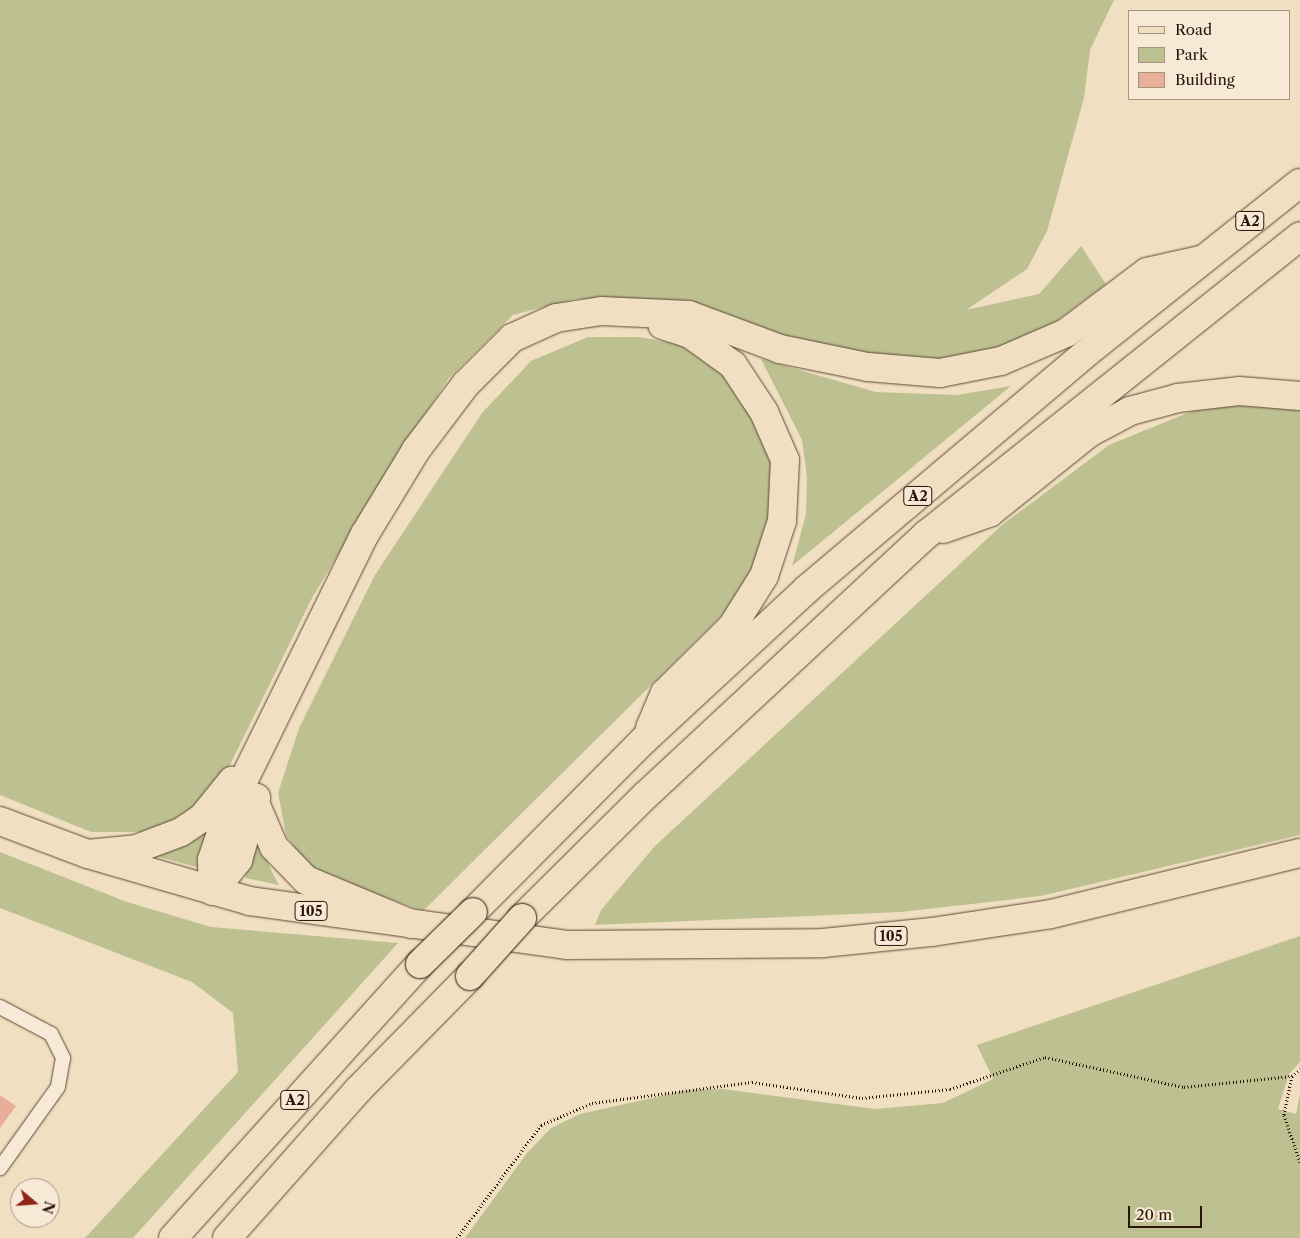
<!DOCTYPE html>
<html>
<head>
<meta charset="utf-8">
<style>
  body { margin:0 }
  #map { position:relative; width:1300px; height:1238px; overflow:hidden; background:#f1dfc1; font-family:"Libre Caslon Text",serif }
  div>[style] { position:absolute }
  .green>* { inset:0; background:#bdc191 }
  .building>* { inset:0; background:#e7af9a }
  .path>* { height:3px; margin-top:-1.5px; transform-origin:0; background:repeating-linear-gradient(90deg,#2c1407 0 1px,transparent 0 3.5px) }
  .roads { filter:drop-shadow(0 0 1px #5d4736) drop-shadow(0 0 1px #5d4736) }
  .service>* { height:14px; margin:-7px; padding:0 7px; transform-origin:7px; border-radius:7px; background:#f6ead7 }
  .primary>* { height:28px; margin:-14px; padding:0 14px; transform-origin:14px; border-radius:14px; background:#f1dfc1 }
  .motorway>* { height:28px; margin:-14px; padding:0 14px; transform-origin:14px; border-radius:14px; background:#f1dfc1 }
  .bridges { filter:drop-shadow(0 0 1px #2c1407) drop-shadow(0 0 1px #2c1407) }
  .motorway-bridge>* { height:28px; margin:-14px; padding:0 14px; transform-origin:14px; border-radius:14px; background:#f1dfc1 }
  span { translate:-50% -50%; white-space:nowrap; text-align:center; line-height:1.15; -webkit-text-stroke:4.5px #f6ead7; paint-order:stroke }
  .shield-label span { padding:1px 4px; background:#f6ead7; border:1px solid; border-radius:4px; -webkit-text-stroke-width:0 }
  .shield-label { font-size:14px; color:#2c1407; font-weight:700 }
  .legend { position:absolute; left:1128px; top:10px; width:162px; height:90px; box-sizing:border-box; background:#f6ead7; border:1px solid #a59484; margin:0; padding:6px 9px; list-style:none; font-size:15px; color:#2c1407 }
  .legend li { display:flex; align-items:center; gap:10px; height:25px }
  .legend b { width:25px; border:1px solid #a59484 }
  .north { position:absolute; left:10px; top:1178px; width:50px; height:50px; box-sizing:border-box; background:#f6ead7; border:1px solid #a59484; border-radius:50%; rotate:108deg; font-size:14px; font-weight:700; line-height:20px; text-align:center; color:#2c1407 }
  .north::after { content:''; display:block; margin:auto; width:18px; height:22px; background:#8f2418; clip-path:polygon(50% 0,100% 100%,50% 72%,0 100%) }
  .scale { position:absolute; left:1128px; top:1206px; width:74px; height:22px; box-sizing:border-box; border:2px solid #2c1407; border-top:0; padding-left:6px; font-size:15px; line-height:18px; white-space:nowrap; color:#2c1407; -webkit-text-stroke:4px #f6ead7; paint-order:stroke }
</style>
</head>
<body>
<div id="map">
  <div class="green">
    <div style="clip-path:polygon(0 0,1114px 0,1090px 50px,1084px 98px,1047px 231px,1027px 269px,966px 310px,1039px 294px,1081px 246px,1106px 284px,1035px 337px,946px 367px,825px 351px,660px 299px,575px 299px,513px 315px,449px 378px,395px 460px,312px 598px,231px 763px,204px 805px,155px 832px,91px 832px,0 795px)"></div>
    <div style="clip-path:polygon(588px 337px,640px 337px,677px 344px,720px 370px,749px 409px,770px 451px,775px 495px,761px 558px,724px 613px,423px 911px,311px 871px,286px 835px,278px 793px,299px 728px,375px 575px,482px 413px,531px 361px)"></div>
    <div style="clip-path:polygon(761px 359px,876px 392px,957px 395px,1011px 386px,792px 566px,806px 514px,807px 477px,802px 440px)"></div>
    <div style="clip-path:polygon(1288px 404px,1300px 407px,1300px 835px,1041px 896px,901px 912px,595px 925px,601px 910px,655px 846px,1002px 525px,1109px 445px,1202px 407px)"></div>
    <div style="clip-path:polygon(214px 823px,200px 868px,151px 855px)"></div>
    <div style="clip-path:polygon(257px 836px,272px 872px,279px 885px,245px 878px)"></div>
    <div style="clip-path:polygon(0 852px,127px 902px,211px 927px,398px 943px,133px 1238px,85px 1238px,238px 1072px,233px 1013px,192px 982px,0 908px)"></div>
    <div style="clip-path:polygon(1300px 936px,1300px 1062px,1289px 1074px,1278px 1109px,1296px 1114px,1300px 1093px,1300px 1238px,465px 1238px,527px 1153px,551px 1128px,580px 1114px,688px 1090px,723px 1089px,875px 1109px,943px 1103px,993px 1079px,977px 1045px)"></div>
  </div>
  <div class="building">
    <div style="clip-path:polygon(0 1095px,16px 1106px,0 1128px)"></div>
  </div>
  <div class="path">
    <div style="left:1292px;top:1076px;width:40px;rotate:102deg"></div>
    <div style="left:1284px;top:1115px;width:50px;rotate:71.2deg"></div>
    <div style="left:457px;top:1238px;width:141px;rotate:-53.4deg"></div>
    <div style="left:541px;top:1125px;width:56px;rotate:-23.3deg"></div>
    <div style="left:592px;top:1103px;width:161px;rotate:-7.5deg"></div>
    <div style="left:752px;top:1082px;width:111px;rotate:8.3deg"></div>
    <div style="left:862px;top:1098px;width:88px;rotate:-5.8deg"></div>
    <div style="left:950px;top:1089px;width:100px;rotate:-18.6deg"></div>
    <div style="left:1045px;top:1057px;width:142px;rotate:12.2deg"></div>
    <div style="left:1184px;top:1087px;width:109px;rotate:-5.8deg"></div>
    <div style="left:1292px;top:1076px;width:11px;rotate:-41deg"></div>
  </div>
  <div class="roads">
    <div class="service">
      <div style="left:0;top:1007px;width:58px;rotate:27.9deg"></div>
      <div style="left:51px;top:1034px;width:27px;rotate:63deg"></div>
      <div style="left:63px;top:1058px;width:29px;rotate:100deg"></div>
      <div style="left:58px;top:1087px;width:100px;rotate:125.6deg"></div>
    </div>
    <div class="primary">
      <div style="left:0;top:821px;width:94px;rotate:20.6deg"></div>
      <div style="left:88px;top:854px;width:169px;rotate:16.2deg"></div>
      <div style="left:250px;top:901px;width:320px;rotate:7.9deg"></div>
      <div style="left:567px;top:945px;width:256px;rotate:-0.4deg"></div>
      <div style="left:823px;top:943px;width:110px;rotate:-5.8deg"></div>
      <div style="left:932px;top:932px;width:120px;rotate:-8.6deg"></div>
      <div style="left:1051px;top:914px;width:256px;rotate:-13.8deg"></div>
    </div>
    <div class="motorway">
      <div style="left:943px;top:529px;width:49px;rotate:-19.2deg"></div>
      <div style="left:989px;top:513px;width:128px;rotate:-38.7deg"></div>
      <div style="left:1089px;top:433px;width:47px;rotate:-28.2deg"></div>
      <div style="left:1130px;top:411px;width:50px;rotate:-15.2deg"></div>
      <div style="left:1178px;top:398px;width:61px;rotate:-6.5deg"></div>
      <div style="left:1239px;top:391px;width:61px;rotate:4.7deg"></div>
      <div style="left:650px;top:728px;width:38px;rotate:-67deg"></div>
      <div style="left:665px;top:693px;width:94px;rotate:-44.6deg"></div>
      <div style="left:732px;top:627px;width:60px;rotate:-57.9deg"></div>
      <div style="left:764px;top:576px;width:58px;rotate:-71.9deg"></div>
      <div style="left:782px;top:521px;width:61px;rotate:-87.2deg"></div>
      <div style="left:785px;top:460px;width:52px;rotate:-113.6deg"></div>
      <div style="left:764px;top:412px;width:56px;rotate:-123.4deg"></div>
      <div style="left:733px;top:365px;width:53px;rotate:-144.2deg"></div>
      <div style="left:690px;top:334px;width:29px;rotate:-162deg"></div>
      <div style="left:255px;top:803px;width:48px;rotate:66.6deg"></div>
      <div style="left:274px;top:847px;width:46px;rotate:45.9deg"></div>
      <div style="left:306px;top:880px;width:114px;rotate:22.7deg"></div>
      <div style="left:88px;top:854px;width:48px;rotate:-5.9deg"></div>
      <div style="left:136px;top:849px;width:48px;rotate:-20.7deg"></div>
      <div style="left:181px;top:832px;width:25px;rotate:-34deg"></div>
      <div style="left:202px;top:818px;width:48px;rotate:-51deg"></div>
      <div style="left:213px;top:891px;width:31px;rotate:-92deg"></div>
      <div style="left:212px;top:860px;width:51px;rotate:-71.6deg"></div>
      <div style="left:228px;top:812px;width:310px;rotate:-63.8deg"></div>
      <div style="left:365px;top:534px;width:98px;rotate:-58.7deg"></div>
      <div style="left:416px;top:450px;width:83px;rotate:-52.9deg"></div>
      <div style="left:466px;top:384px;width:65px;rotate:-45deg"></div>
      <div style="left:512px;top:338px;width:48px;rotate:-24.4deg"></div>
      <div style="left:556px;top:318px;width:46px;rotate:-8.8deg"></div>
      <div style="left:601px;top:311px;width:88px;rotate:2.6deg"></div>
      <div style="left:689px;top:315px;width:97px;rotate:20.5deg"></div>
      <div style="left:780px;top:349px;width:90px;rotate:11.6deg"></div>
      <div style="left:868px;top:367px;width:72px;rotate:4.8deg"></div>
      <div style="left:940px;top:373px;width:62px;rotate:-11.1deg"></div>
      <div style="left:1001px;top:361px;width:71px;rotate:-23.3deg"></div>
      <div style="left:1066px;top:333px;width:101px;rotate:-37deg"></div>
      <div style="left:1147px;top:272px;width:54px;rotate:-12.8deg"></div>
      <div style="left:213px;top:891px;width:40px;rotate:-51deg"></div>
      <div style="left:238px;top:860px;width:65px;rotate:-73.8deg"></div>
      <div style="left:473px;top:912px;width:243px;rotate:-45.2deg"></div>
      <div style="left:644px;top:740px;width:222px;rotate:-42.8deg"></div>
      <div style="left:807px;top:589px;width:378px;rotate:-40.2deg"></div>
      <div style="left:1096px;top:345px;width:260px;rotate:-38.5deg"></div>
      <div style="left:522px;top:918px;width:175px;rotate:-44.8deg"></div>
      <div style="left:646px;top:795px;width:384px;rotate:-42.9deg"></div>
      <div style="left:927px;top:534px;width:477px;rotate:-38.6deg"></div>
      <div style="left:173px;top:1238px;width:369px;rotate:-48deg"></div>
      <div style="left:227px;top:1238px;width:198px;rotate:-48.5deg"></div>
      <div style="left:358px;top:1090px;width:160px;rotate:-45.5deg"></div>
    </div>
  </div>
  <div class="bridges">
    <div class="motorway-bridge">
      <div style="left:420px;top:964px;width:74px;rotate:-44.5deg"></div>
      <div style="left:470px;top:976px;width:78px;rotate:-48.1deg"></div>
    </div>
  </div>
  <div class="shield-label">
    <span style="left:1250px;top:221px">A2</span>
    <span style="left:918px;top:496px">A2</span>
    <span style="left:311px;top:911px">105</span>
    <span style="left:891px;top:936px">105</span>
    <span style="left:295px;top:1100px">A2</span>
  </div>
  <ul class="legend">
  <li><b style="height:6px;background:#f1dfc1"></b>Road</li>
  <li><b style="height:14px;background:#bdc191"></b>Park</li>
  <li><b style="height:14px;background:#e7af9a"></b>Building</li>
  </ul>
  <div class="north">N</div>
  <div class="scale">20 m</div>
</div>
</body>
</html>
